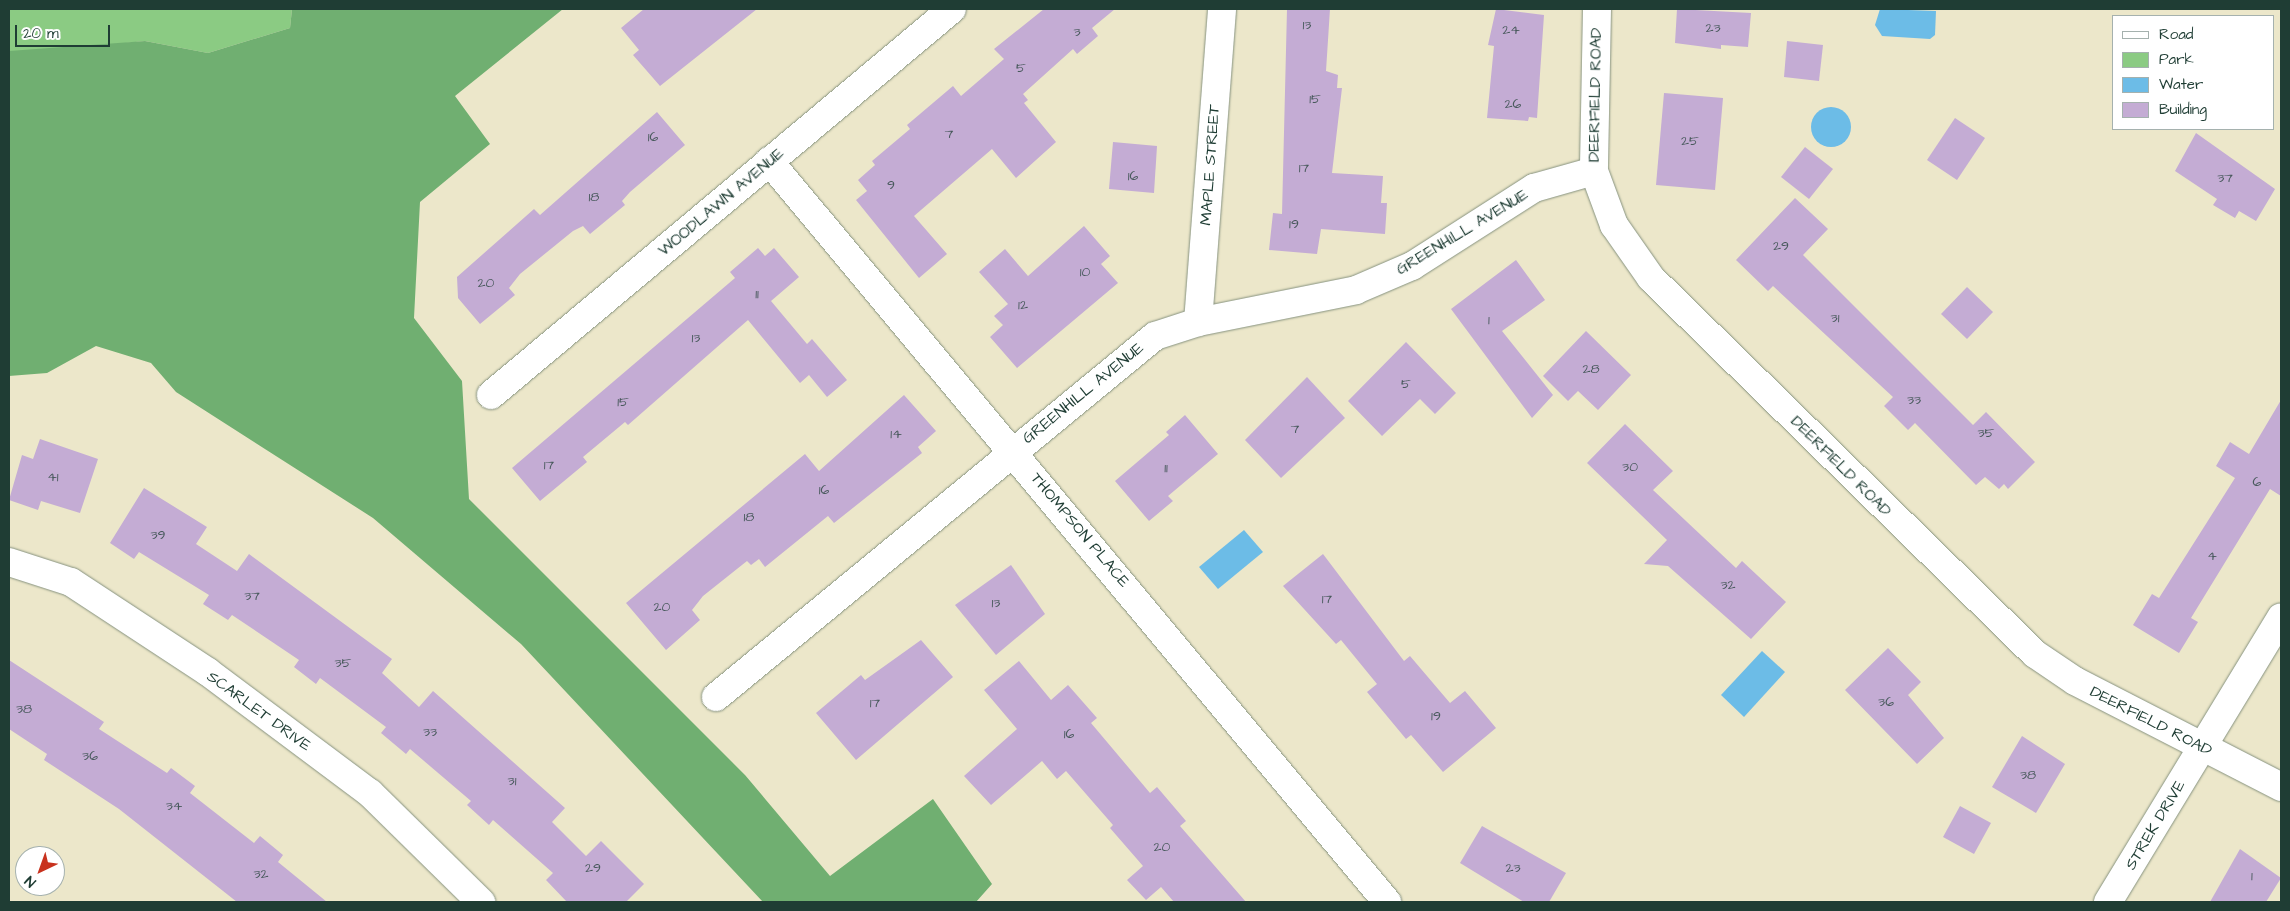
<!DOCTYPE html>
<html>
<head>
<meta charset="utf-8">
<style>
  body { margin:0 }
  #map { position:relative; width:2290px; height:911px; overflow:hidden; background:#ece7ca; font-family:"Architects Daughter",sans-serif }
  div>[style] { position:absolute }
  .green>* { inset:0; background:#8bcb83 }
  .forest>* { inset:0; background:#70af71 }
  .water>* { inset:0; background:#6cbce7 }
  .round { border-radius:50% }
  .building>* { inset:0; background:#c4acd4 }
  .roads { filter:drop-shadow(0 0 1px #86927f) drop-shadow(0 0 1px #86927f) }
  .minor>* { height:28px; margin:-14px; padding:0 14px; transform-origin:14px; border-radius:14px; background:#fff }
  span { translate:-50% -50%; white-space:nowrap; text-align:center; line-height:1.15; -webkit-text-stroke:5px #fff; paint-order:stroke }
  .number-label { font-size:14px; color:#48595c }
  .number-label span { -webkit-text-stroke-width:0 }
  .street-label { font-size:16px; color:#1f3d34 }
  .frame { position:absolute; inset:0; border:10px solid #1f3d34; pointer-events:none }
  .legend { position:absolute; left:2112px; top:15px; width:162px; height:115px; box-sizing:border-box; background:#fff; border:1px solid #a5b1ae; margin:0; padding:6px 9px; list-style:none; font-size:15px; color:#1f3d34 }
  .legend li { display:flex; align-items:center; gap:10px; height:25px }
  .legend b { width:25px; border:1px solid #a5b1ae }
  .north { position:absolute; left:15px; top:846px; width:50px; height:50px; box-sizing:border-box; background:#fff; border:1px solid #a5b1ae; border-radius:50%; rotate:222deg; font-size:14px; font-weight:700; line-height:20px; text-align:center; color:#1f3d34 }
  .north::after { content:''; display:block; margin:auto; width:18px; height:22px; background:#c8321e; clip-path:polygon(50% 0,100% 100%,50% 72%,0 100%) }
  .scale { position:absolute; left:15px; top:25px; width:95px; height:22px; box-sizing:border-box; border:2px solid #1f3d34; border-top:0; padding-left:6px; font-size:15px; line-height:18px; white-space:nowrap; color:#1f3d34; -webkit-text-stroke:4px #fff; paint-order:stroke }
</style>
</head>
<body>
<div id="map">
  <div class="green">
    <div style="clip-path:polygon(9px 9px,292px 9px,290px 28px,208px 53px,145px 41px,9px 55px)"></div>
  </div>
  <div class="forest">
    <div style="clip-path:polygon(292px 9px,563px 9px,455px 96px,490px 144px,420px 202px,414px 318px,462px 381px,469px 499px,745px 775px,830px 876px,933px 799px,992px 884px,976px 902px,763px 902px,521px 644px,373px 518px,176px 392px,151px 363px,96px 346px,47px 373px,9px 376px,9px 51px,145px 41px,208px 53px,290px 28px)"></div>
  </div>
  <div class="water">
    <div style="clip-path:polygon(1880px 9px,1936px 11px,1935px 35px,1930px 39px,1882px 36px,1875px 25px)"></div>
    <div class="round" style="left:1811px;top:107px;width:40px;height:40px"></div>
    <div style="clip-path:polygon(1244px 530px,1263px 552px,1218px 589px,1199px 567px)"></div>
    <div style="clip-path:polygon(1762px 651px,1785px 672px,1744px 717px,1721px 695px)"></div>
  </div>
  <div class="building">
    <div style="clip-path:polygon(644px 9px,757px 9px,660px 86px,633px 55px,639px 50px,621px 28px)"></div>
    <div style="clip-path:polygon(1044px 9px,1115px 9px,1092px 28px,1098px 36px,1077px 54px,1073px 49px,1023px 94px,1028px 100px,1024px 103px,1056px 142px,1016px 178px,992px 149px,914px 216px,947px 254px,919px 278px,856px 200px,867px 191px,858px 180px,875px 165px,872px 161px,910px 129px,907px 125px,953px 86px,961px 96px,1004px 59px,994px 49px)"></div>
    <div style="clip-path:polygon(1287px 9px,1330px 9px,1326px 71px,1338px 75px,1337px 88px,1342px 88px,1332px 173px,1383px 176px,1381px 203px,1387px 203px,1385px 234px,1321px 229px,1317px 254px,1269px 250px,1273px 213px,1282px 214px)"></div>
    <div style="clip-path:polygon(1496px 9px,1544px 15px,1537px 118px,1529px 117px,1528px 121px,1487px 118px,1494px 46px,1488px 45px)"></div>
    <div style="clip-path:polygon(1677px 9px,1751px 13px,1748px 47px,1721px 45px,1721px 49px,1675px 43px)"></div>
    <div style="clip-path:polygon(1787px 41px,1823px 45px,1819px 81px,1784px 77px)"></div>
    <div style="clip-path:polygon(1664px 93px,1723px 98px,1715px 190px,1656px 185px)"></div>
    <div style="clip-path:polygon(657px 112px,685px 145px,630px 192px,622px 201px,625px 205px,590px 234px,583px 226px,573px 231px,520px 274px,509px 288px,515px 295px,480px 324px,458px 298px,457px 277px,534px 209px,540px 215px)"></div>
    <div style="clip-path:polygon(1955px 118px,1985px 138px,1957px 180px,1927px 160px)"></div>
    <div style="clip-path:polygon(2196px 133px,2275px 189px,2256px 221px,2239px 211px,2235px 218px,2213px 205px,2217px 199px,2175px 171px)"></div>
    <div style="clip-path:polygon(1113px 142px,1157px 146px,1154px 193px,1109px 189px)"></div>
    <div style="clip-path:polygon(1805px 147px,1833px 169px,1809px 199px,1781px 177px)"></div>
    <div style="clip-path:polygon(1795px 198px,1828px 229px,1803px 255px,1973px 425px,1986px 412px,2035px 462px,2008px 489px,2004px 484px,1999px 489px,1985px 477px,1976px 485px,1915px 423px,1908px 430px,1884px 406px,1893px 397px,1773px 286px,1768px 291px,1736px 260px)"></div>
    <div style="clip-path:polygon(1084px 226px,1110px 256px,1101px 264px,1118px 283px,1017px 368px,990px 337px,1003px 325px,994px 316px,1008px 304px,979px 272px,1005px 249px,1028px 276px)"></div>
    <div style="clip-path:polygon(758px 248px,765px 256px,774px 248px,799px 277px,771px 301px,807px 344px,812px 339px,847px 380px,827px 397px,809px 375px,800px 383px,748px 320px,628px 425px,625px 422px,583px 457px,587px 462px,540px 501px,512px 468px,735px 278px,730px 272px)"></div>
    <div style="clip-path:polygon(1516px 260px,1545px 300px,1502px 331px,1553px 395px,1532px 418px,1451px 309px)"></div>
    <div style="clip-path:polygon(1967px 287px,1993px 312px,1967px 339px,1941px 314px)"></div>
    <div style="clip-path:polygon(1586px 331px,1631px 375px,1598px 410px,1578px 391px,1568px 401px,1543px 376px)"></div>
    <div style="clip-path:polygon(1406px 342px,1456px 393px,1435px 414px,1420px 399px,1382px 436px,1348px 401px)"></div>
    <div style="clip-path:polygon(1307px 377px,1345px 418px,1281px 478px,1245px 440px)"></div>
    <div style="clip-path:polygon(904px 395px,936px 431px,918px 447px,922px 453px,834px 523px,828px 516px,765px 567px,759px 559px,751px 565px,747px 561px,703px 596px,692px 610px,700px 620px,666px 650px,626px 603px,805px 454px,819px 471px)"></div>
    <div style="clip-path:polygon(2281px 400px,2281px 496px,2270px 489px,2191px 618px,2198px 622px,2179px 653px,2133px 625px,2152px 594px,2159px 598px,2235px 478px,2216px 466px,2230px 442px,2249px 454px)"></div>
    <div style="clip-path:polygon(1185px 415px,1218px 454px,1168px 496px,1173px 501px,1149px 521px,1115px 481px,1169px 435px,1166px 432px)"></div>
    <div style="clip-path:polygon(1625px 424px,1673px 471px,1653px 490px,1736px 568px,1742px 561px,1786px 602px,1751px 639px,1668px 566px,1644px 564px,1667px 540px,1587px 463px)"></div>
    <div style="clip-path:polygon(40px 439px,98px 459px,80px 513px,41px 501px,38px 510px,9px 500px,22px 455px,33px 459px)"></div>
    <div style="clip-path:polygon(144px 488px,207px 527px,196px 544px,237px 571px,249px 554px,392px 659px,382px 673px,419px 707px,433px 691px,565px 808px,552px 822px,586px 856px,601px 841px,644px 884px,626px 902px,567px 902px,546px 880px,553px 873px,493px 820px,489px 825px,467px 805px,471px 801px,410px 749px,406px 754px,381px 733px,386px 727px,320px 678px,316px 684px,294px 667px,299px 660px,232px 615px,228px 620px,203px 604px,209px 595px,139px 552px,134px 559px,110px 543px)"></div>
    <div style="clip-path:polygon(1323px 554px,1404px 661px,1410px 656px,1450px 703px,1465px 691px,1496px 728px,1443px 772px,1411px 735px,1406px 739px,1367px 692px,1377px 684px,1341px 640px,1336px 644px,1283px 586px)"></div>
    <div style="clip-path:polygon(1011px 565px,1045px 614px,996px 655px,955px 605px)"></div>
    <div style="clip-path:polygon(921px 640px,953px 677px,856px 760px,816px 713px,861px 675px,865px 680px)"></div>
    <div style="clip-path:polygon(1888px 648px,1921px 682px,1908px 695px,1944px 738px,1917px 764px,1845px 690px)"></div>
    <div style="clip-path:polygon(9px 660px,104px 722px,99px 729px,167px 773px,171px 768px,195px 786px,190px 793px,254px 843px,260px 836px,283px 855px,278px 862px,327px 902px,237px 902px,119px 809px,44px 760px,47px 754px,9px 729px)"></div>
    <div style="clip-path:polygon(1019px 661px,1051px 700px,1068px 685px,1097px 718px,1091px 723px,1150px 793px,1157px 787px,1186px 821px,1180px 826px,1246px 902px,1174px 902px,1161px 887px,1146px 900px,1127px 880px,1143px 866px,1110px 828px,1113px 825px,1066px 771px,1057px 779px,1042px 761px,991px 805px,964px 776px,1017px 729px,984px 690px)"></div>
    <div style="clip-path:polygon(2022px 736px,2065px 764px,2036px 813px,1992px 787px)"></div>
    <div style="clip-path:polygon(1960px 806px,1991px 823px,1974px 854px,1943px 837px)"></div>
    <div style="clip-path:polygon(1482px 826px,1566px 873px,1549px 902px,1524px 902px,1460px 863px)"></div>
    <div style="clip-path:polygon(2240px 849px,2281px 878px,2266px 902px,2210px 902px)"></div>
  </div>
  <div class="roads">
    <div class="minor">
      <div style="left:1597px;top:9px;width:162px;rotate:91.1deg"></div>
      <div style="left:1594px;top:171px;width:58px;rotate:69.7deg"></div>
      <div style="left:1614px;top:225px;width:65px;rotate:55.1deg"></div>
      <div style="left:1651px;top:278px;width:537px;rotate:44.4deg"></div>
      <div style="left:2035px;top:654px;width:48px;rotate:34deg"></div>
      <div style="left:2075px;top:681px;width:232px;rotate:27.2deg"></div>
      <div style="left:769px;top:161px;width:965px;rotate:50.17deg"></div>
      <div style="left:1198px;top:322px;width:314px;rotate:-85.6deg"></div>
      <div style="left:491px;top:395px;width:601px;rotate:-39.94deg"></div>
      <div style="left:9px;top:562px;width:65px;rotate:17.9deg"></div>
      <div style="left:71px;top:582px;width:164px;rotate:33.3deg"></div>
      <div style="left:208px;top:672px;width:202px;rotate:36.8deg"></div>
      <div style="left:370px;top:793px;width:156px;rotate:44.5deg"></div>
      <div style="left:716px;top:697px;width:568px;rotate:-39.43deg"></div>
      <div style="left:1155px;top:336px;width:45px;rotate:-18deg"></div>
      <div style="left:1198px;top:322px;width:161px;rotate:-11.4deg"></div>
      <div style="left:1356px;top:290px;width:61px;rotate:-23.2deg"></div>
      <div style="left:1412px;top:266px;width:145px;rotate:-32.6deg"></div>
      <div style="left:1534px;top:188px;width:62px;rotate:-15.8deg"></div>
      <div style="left:2108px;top:902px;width:333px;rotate:-58.7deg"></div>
    </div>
  </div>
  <div class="number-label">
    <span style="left:1307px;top:25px">13</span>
    <span style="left:1713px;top:28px">23</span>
    <span style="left:1511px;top:30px">24</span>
    <span style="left:1077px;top:32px">3</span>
    <span style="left:1021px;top:68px">5</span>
    <span style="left:1315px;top:99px">15</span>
    <span style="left:1513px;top:104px">26</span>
    <span style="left:949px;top:134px">7</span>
    <span style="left:653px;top:137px">16</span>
    <span style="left:1690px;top:141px">25</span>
    <span style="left:1304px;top:168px">17</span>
    <span style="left:1133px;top:176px">16</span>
    <span style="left:2225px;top:178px">37</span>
    <span style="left:891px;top:185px">9</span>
    <span style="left:594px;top:197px">18</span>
    <span style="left:1294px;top:224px">19</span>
    <span style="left:1781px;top:246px">29</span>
    <span style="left:1085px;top:272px">10</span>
    <span style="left:486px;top:283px">20</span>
    <span style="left:757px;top:294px">11</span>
    <span style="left:1023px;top:305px">12</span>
    <span style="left:1835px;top:318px">31</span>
    <span style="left:1489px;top:320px">1</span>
    <span style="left:696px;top:338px">13</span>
    <span style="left:1591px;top:369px">28</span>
    <span style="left:1406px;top:384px">5</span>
    <span style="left:1914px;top:400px">33</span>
    <span style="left:623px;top:402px">15</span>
    <span style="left:1295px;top:429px">7</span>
    <span style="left:1986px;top:433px">35</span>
    <span style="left:896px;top:434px">14</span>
    <span style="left:549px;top:465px">17</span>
    <span style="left:1630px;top:467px">30</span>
    <span style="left:1166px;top:468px">11</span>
    <span style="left:53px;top:477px">41</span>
    <span style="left:2257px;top:482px">6</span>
    <span style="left:824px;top:490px">16</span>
    <span style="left:749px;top:517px">18</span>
    <span style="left:158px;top:535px">39</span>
    <span style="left:2212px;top:556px">4</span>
    <span style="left:1728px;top:585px">32</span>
    <span style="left:252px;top:596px">37</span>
    <span style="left:1327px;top:599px">17</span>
    <span style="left:996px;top:603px">13</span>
    <span style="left:662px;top:607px">20</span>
    <span style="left:343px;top:663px">35</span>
    <span style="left:1886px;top:702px">36</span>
    <span style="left:875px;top:703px">17</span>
    <span style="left:24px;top:709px">38</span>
    <span style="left:1436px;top:716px">19</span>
    <span style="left:430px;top:732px">33</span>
    <span style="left:1069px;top:734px">16</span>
    <span style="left:90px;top:756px">36</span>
    <span style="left:2028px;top:775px">38</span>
    <span style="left:512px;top:781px">31</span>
    <span style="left:174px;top:806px">34</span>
    <span style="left:1162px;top:847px">20</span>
    <span style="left:593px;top:868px">29</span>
    <span style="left:1513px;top:868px">23</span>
    <span style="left:261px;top:874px">32</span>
    <span style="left:2252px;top:876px">1</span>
  </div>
  <div class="street-label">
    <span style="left:1595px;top:95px;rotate:-89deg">DEERFIELD ROAD</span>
    <span style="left:1210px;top:165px;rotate:-86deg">MAPLE STREET</span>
    <span style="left:721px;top:202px;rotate:-40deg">WOODLAWN AVENUE</span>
    <span style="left:1462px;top:232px;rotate:-31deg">GREENHILL AVENUE</span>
    <span style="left:1083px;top:393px;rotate:-39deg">GREENHILL AVENUE</span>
    <span style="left:1841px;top:466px;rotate:45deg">DEERFIELD ROAD</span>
    <span style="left:1080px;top:530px;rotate:50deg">THOMPSON PLACE</span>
    <span style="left:259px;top:711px;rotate:36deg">SCARLET DRIVE</span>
    <span style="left:2151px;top:721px;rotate:27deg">DEERFIELD ROAD</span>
    <span style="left:2155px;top:825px;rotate:-59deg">STREK DRIVE</span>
  </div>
  <div class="frame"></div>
  <ul class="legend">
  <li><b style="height:6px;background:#fff"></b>Road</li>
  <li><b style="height:14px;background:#8bcb83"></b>Park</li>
  <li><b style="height:14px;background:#6cbce7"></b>Water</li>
  <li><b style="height:14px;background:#c4acd4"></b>Building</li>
  </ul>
  <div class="north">N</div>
  <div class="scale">20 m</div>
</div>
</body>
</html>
